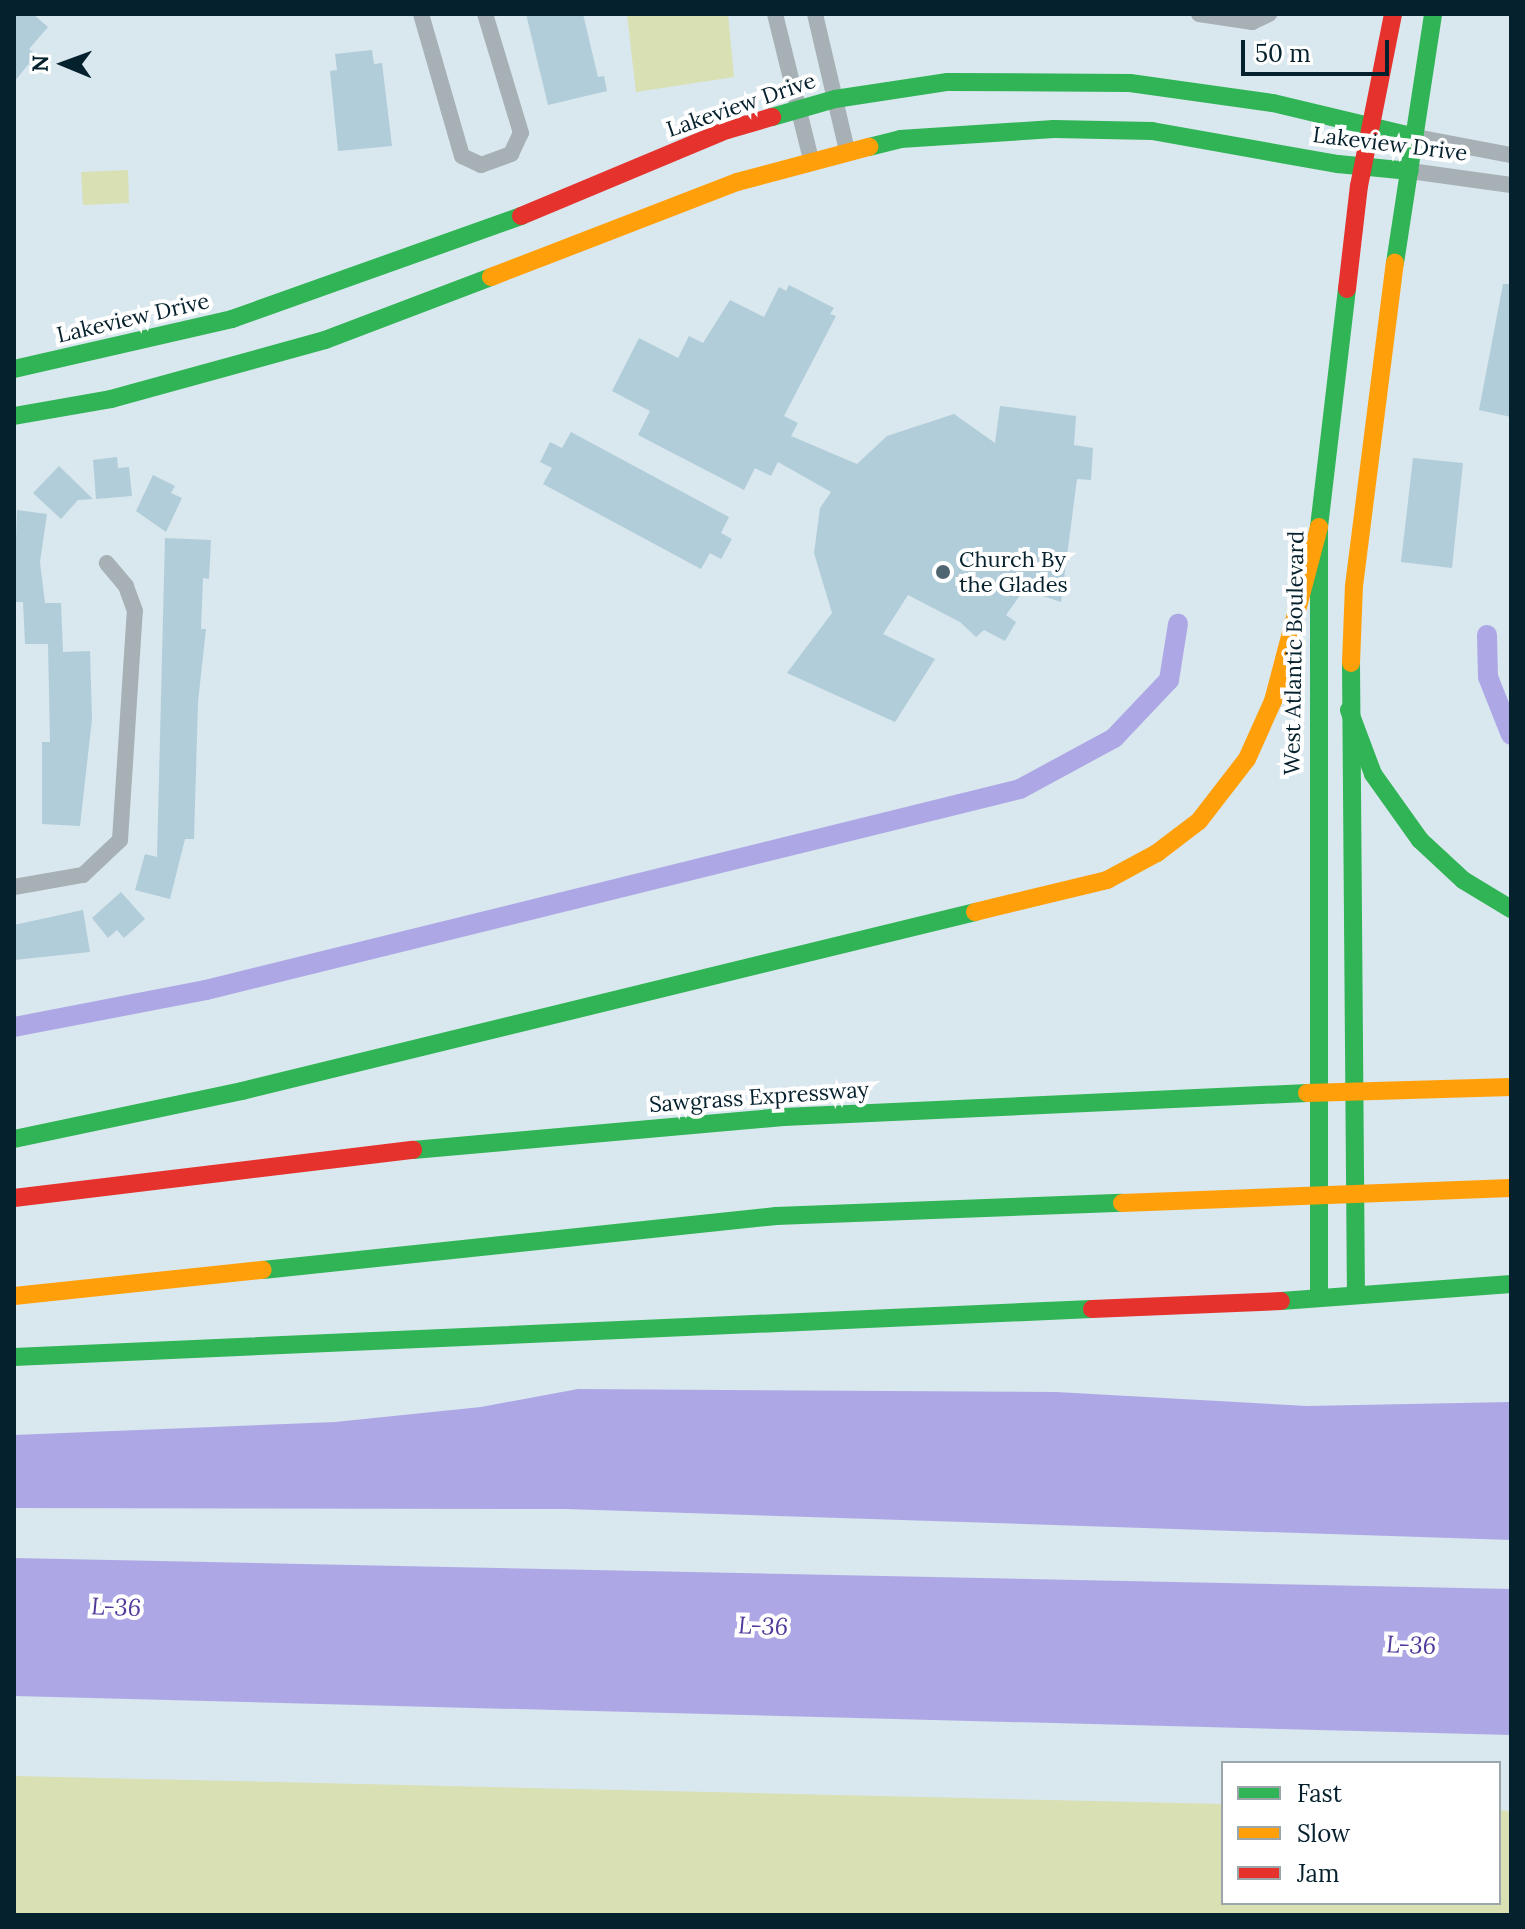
<!DOCTYPE html>
<html>
<head>
<meta charset="utf-8">
<style>
  body { margin:0 }
  #map { position:relative; width:1525px; height:1929px; overflow:hidden; background:#d9e7ee; font-family:Lora,serif }
  div>[style] { position:absolute }
  .green>* { inset:0; background:#d9e0b3 }
  .water>* { inset:0; background:#ada8e5 }
  .canal>* { height:20px; margin:-10px; padding:0 10px; transform-origin:10px; border-radius:10px; background:#ada8e5 }
  .building>* { inset:0; background:#b1cdd9 }
  .street>* { height:16px; margin:-8px; padding:0 8px; transform-origin:8px; border-radius:8px; background:#a6b0b5 }
  .fast>* { height:18px; margin:-9px; padding:0 9px; transform-origin:9px; border-radius:9px; background:#30b455 }
  .slow>* { height:18px; margin:-9px; padding:0 9px; transform-origin:9px; border-radius:9px; background:#ff9f0a }
  .jam>* { height:18px; margin:-9px; padding:0 9px; transform-origin:9px; border-radius:9px; background:#e5322d }
  .dots>* { width:22px; height:22px; translate:-50% -50%; box-sizing:border-box; border:4px solid #fff; border-radius:50% }
  span { translate:-50% -50%; white-space:nowrap; text-align:center; line-height:1.15; -webkit-text-stroke:8px #fff; paint-order:stroke }
  .street-label { font-size:22px; color:#05212d }
  .poi-label { font-size:22px; color:#05212d }
  .left { translate:0 -50%; text-align:left }
  .water-label { font-size:24px; color:#533b9c; font-style:italic }
  .frame { position:absolute; inset:0; border:16px solid #05212d; pointer-events:none }
  .legend { position:absolute; left:1221px; top:1761px; width:280px; height:144px; box-sizing:border-box; background:#fff; border:2px solid #9ba6ab; margin:0; padding:10px 14px; list-style:none; font-size:24px; color:#05212d }
  .legend li { display:flex; align-items:center; gap:16px; height:40px }
  .legend b { width:40px; border:2px solid #9ba6ab }
  .north { position:absolute; left:24px; top:24px; width:80px; height:80px; -webkit-text-stroke:6px #fff; paint-order:stroke; rotate:271deg; font-size:22px; font-weight:700; line-height:32px; text-align:center; color:#05212d }
  .north::after { content:''; display:block; margin:auto; width:28px; height:36px; background:#05212d; clip-path:polygon(50% 0,100% 100%,50% 72%,0 100%) }
  .scale { position:absolute; left:1241px; top:40px; width:148px; height:36px; box-sizing:border-box; border:4px solid #05212d; border-top:0; padding-left:10px; font-size:24px; line-height:28px; white-space:nowrap; color:#05212d; -webkit-text-stroke:6px #fff; paint-order:stroke }
</style>
</head>
<body>
<div id="map">
  <div class="green">
    <div style="clip-path:polygon(627px 14px,728px 14px,734px 77px,636px 92px)"></div>
    <div style="clip-path:polygon(128px 170px,129px 203px,83px 205px,81px 172px)"></div>
    <div style="clip-path:polygon(14px 1776px,1223px 1804px,1223px 1903px,1499px 1903px,1499px 1810px,1511px 1811px,1511px 1915px,14px 1915px)"></div>
  </div>
  <div class="water">
    <div style="clip-path:polygon(578px 1389px,1056px 1392px,1307px 1406px,1511px 1402px,1511px 1540px,566px 1509px,14px 1508px,14px 1435px,335px 1422px,481px 1407px)"></div>
    <div style="clip-path:polygon(14px 1558px,1511px 1589px,1511px 1735px,14px 1696px)"></div>
  </div>
  <div class="canal">
    <div style="left:1487px;top:635px;width:42px;rotate:88.6deg"></div>
    <div style="left:1488px;top:677px;width:62px;rotate:68.4deg"></div>
    <div style="left:14px;top:1027px;width:196px;rotate:-10.9deg"></div>
    <div style="left:206px;top:990px;width:838px;rotate:-13.87deg"></div>
    <div style="left:1020px;top:789px;width:107px;rotate:-28.5deg"></div>
    <div style="left:1114px;top:738px;width:80px;rotate:-46.5deg"></div>
    <div style="left:1169px;top:680px;width:57px;rotate:-80.9deg"></div>
  </div>
  <div class="building">
    <div style="clip-path:polygon(14px 14px,33px 14px,48px 27px,29px 49px,36px 55px,14px 82px)"></div>
    <div style="clip-path:polygon(526px 14px,583px 14px,598px 77px,604px 76px,607px 91px,548px 105px)"></div>
    <div style="clip-path:polygon(372px 50px,374px 64px,382px 63px,392px 146px,338px 151px,330px 71px,337px 70px,335px 54px)"></div>
    <div style="clip-path:polygon(1503px 284px,1511px 284px,1511px 417px,1479px 410px)"></div>
    <div style="clip-path:polygon(789px 285px,834px 308px,830px 314px,836px 316px,784px 416px,798px 423px,791px 436px,857px 464px,887px 436px,954px 414px,995px 443px,1000px 406px,1076px 416px,1074px 445px,1093px 448px,1091px 480px,1077px 479px,1061px 602px,1024px 590px,1006px 615px,1016px 622px,1005px 641px,984px 630px,976px 637px,960px 622px,908px 595px,883px 634px,935px 659px,895px 722px,787px 673px,832px 613px,814px 553px,820px 508px,831px 492px,778px 462px,771px 476px,755px 468px,744px 490px,638px 435px,650px 411px,612px 391px,639px 338px,678px 358px,689px 336px,703px 343px,730px 300px,764px 317px,779px 287px,786px 291px)"></div>
    <div style="clip-path:polygon(571px 432px,729px 517px,721px 533px,732px 539px,721px 559px,710px 553px,701px 569px,543px 484px,552px 468px,540px 462px,550px 442px,562px 448px)"></div>
    <div style="clip-path:polygon(117px 457px,118px 468px,129px 467px,132px 496px,96px 499px,93px 460px)"></div>
    <div style="clip-path:polygon(1413px 458px,1463px 463px,1452px 568px,1401px 562px)"></div>
    <div style="clip-path:polygon(59px 466px,93px 499px,78px 500px,61px 519px,33px 493px)"></div>
    <div style="clip-path:polygon(153px 475px,175px 486px,171px 493px,182px 498px,166px 532px,136px 511px)"></div>
    <div style="clip-path:polygon(17px 510px,47px 514px,40px 562px,45px 603px,61px 603px,63px 652px,90px 651px,92px 719px,80px 826px,42px 824px,42px 742px,50px 742px,48px 644px,25px 644px,23px 602px,14px 602px)"></div>
    <div style="clip-path:polygon(165px 538px,211px 540px,209px 579px,203px 578px,201px 629px,206px 629px,198px 702px,194px 839px,185px 839px,170px 899px,135px 890px,145px 854px,157px 857px)"></div>
    <div style="clip-path:polygon(121px 892px,145px 919px,124px 938px,117px 930px,108px 938px,92px 918px)"></div>
    <div style="clip-path:polygon(83px 910px,90px 952px,14px 960px,14px 925px)"></div>
  </div>
  <div class="street">
    <div style="left:421px;top:14px;width:148px;rotate:73.9deg"></div>
    <div style="left:462px;top:156px;width:21px;rotate:25deg"></div>
    <div style="left:481px;top:165px;width:32px;rotate:-20deg"></div>
    <div style="left:511px;top:154px;width:23px;rotate:-65deg"></div>
    <div style="left:521px;top:133px;width:124px;rotate:-106.8deg"></div>
    <div style="left:775px;top:14px;width:149px;rotate:76.1deg"></div>
    <div style="left:815px;top:14px;width:140px;rotate:76.8deg"></div>
    <div style="left:1199px;top:14px;width:54px;rotate:8.6deg"></div>
    <div style="left:1252px;top:22px;width:19px;rotate:-25deg"></div>
    <div style="left:1411px;top:136px;width:102px;rotate:10.8deg"></div>
    <div style="left:1410px;top:171px;width:102px;rotate:7.9deg"></div>
    <div style="left:14px;top:887px;width:70px;rotate:-9.9deg"></div>
    <div style="left:83px;top:875px;width:51px;rotate:-43.4deg"></div>
    <div style="left:120px;top:840px;width:229px;rotate:-86.3deg"></div>
    <div style="left:135px;top:611px;width:27px;rotate:-110deg"></div>
    <div style="left:126px;top:586px;width:30px;rotate:-130deg"></div>
  </div>
  <div class="fast">
    <div style="left:772px;top:117px;width:66px;rotate:-15.9deg"></div>
    <div style="left:835px;top:99px;width:114px;rotate:-8.6deg"></div>
    <div style="left:948px;top:82px;width:182px;rotate:0.3deg"></div>
    <div style="left:1130px;top:83px;width:144px;rotate:8deg"></div>
    <div style="left:1273px;top:103px;width:142px;rotate:13.4deg"></div>
    <div style="left:869px;top:147px;width:32px;rotate:-14deg"></div>
    <div style="left:900px;top:139px;width:154px;rotate:-3.7deg"></div>
    <div style="left:1054px;top:129px;width:98px;rotate:1.2deg"></div>
    <div style="left:1152px;top:131px;width:189px;rotate:10.1deg"></div>
    <div style="left:1338px;top:164px;width:72px;rotate:5.6deg"></div>
    <div style="left:1395px;top:263px;width:252px;rotate:-81.3deg"></div>
    <div style="left:14px;top:369px;width:224px;rotate:-12.9deg"></div>
    <div style="left:232px;top:319px;width:307px;rotate:-19.6deg"></div>
    <div style="left:14px;top:416px;width:98px;rotate:-9.9deg"></div>
    <div style="left:111px;top:399px;width:222px;rotate:-15.4deg"></div>
    <div style="left:325px;top:340px;width:178px;rotate:-20.8deg"></div>
    <div style="left:1351px;top:663px;width:632px;rotate:89.55deg"></div>
    <div style="left:1349px;top:710px;width:68px;rotate:69.4deg"></div>
    <div style="left:1373px;top:774px;width:81px;rotate:54.5deg"></div>
    <div style="left:1420px;top:840px;width:59px;rotate:42.9deg"></div>
    <div style="left:1463px;top:880px;width:56px;rotate:31.1deg"></div>
    <div style="left:14px;top:1139px;width:233px;rotate:-11.9deg"></div>
    <div style="left:242px;top:1091px;width:755px;rotate:-13.72deg"></div>
    <div style="left:413px;top:1150px;width:372px;rotate:-5.1deg"></div>
    <div style="left:784px;top:1117px;width:524px;rotate:-2.63deg"></div>
    <div style="left:263px;top:1270px;width:516px;rotate:-6.01deg"></div>
    <div style="left:776px;top:1216px;width:346px;rotate:-2.2deg"></div>
    <div style="left:1319px;top:1298px;width:771px;rotate:-90deg"></div>
    <div style="left:1319px;top:527px;width:240px;rotate:-83.3deg"></div>
    <div style="left:1281px;top:1301px;width:231px;rotate:-4.2deg"></div>
    <div style="left:14px;top:1357px;width:1079px;rotate:-2.55deg"></div>
  </div>
  <div class="slow">
    <div style="left:491px;top:277px;width:264px;rotate:-21.1deg"></div>
    <div style="left:737px;top:182px;width:137px;rotate:-14.9deg"></div>
    <div style="left:1351px;top:663px;width:77px;rotate:-87.8deg"></div>
    <div style="left:1354px;top:586px;width:326px;rotate:-82.8deg"></div>
    <div style="left:975px;top:912px;width:136px;rotate:-13.6deg"></div>
    <div style="left:1107px;top:880px;width:57px;rotate:-28.4deg"></div>
    <div style="left:1157px;top:853px;width:53px;rotate:-37.3deg"></div>
    <div style="left:1199px;top:821px;width:78px;rotate:-52.3deg"></div>
    <div style="left:1247px;top:759px;width:64px;rotate:-65.9deg"></div>
    <div style="left:1273px;top:701px;width:180px;rotate:-75.2deg"></div>
    <div style="left:1307px;top:1093px;width:204px;rotate:-1.7deg"></div>
    <div style="left:1122px;top:1203px;width:389px;rotate:-2.2deg"></div>
    <div style="left:14px;top:1296px;width:250px;rotate:-6deg"></div>
  </div>
  <div class="jam">
    <div style="left:521px;top:216px;width:223px;rotate:-22.7deg"></div>
    <div style="left:727px;top:130px;width:47px;rotate:-16.1deg"></div>
    <div style="left:1347px;top:289px;width:104px;rotate:-83.4deg"></div>
    <div style="left:1359px;top:186px;width:175px;rotate:-78.8deg"></div>
    <div style="left:14px;top:1198px;width:402px;rotate:-6.9deg"></div>
    <div style="left:1092px;top:1309px;width:189px;rotate:-2.4deg"></div>
  </div>
  <div class="dots">
    <div style="left:943px;top:572px;background:#4f6671"></div>
  </div>
  <div class="street-label">
    <span style="left:741px;top:105px;rotate:-19deg">Lakeview Drive</span>
    <span style="left:1390px;top:144px;rotate:7deg">Lakeview Drive</span>
    <span style="left:133px;top:318px;rotate:-13deg">Lakeview Drive</span>
    <span style="left:1294px;top:653px;rotate:-89deg">West Atlantic Boulevard</span>
    <span style="left:759px;top:1097px;rotate:-4deg">Sawgrass Expressway</span>
  </div>
  <div class="poi-label">
    <span class="left" style="left:959px;top:572px">Church By<br>the Glades</span>
  </div>
  <div class="water-label">
    <span style="left:116px;top:1607px;rotate:2deg">L-36</span>
    <span style="left:763px;top:1626px;rotate:2deg">L-36</span>
    <span style="left:1411px;top:1645px;rotate:2deg">L-36</span>
  </div>
  <div class="frame"></div>
  <ul class="legend">
  <li><b style="height:10px;background:#30b455"></b>Fast</li>
  <li><b style="height:10px;background:#ff9f0a"></b>Slow</li>
  <li><b style="height:10px;background:#e5322d"></b>Jam</li>
  </ul>
  <div class="north">N</div>
  <div class="scale">50 m</div>
</div>
</body>
</html>
